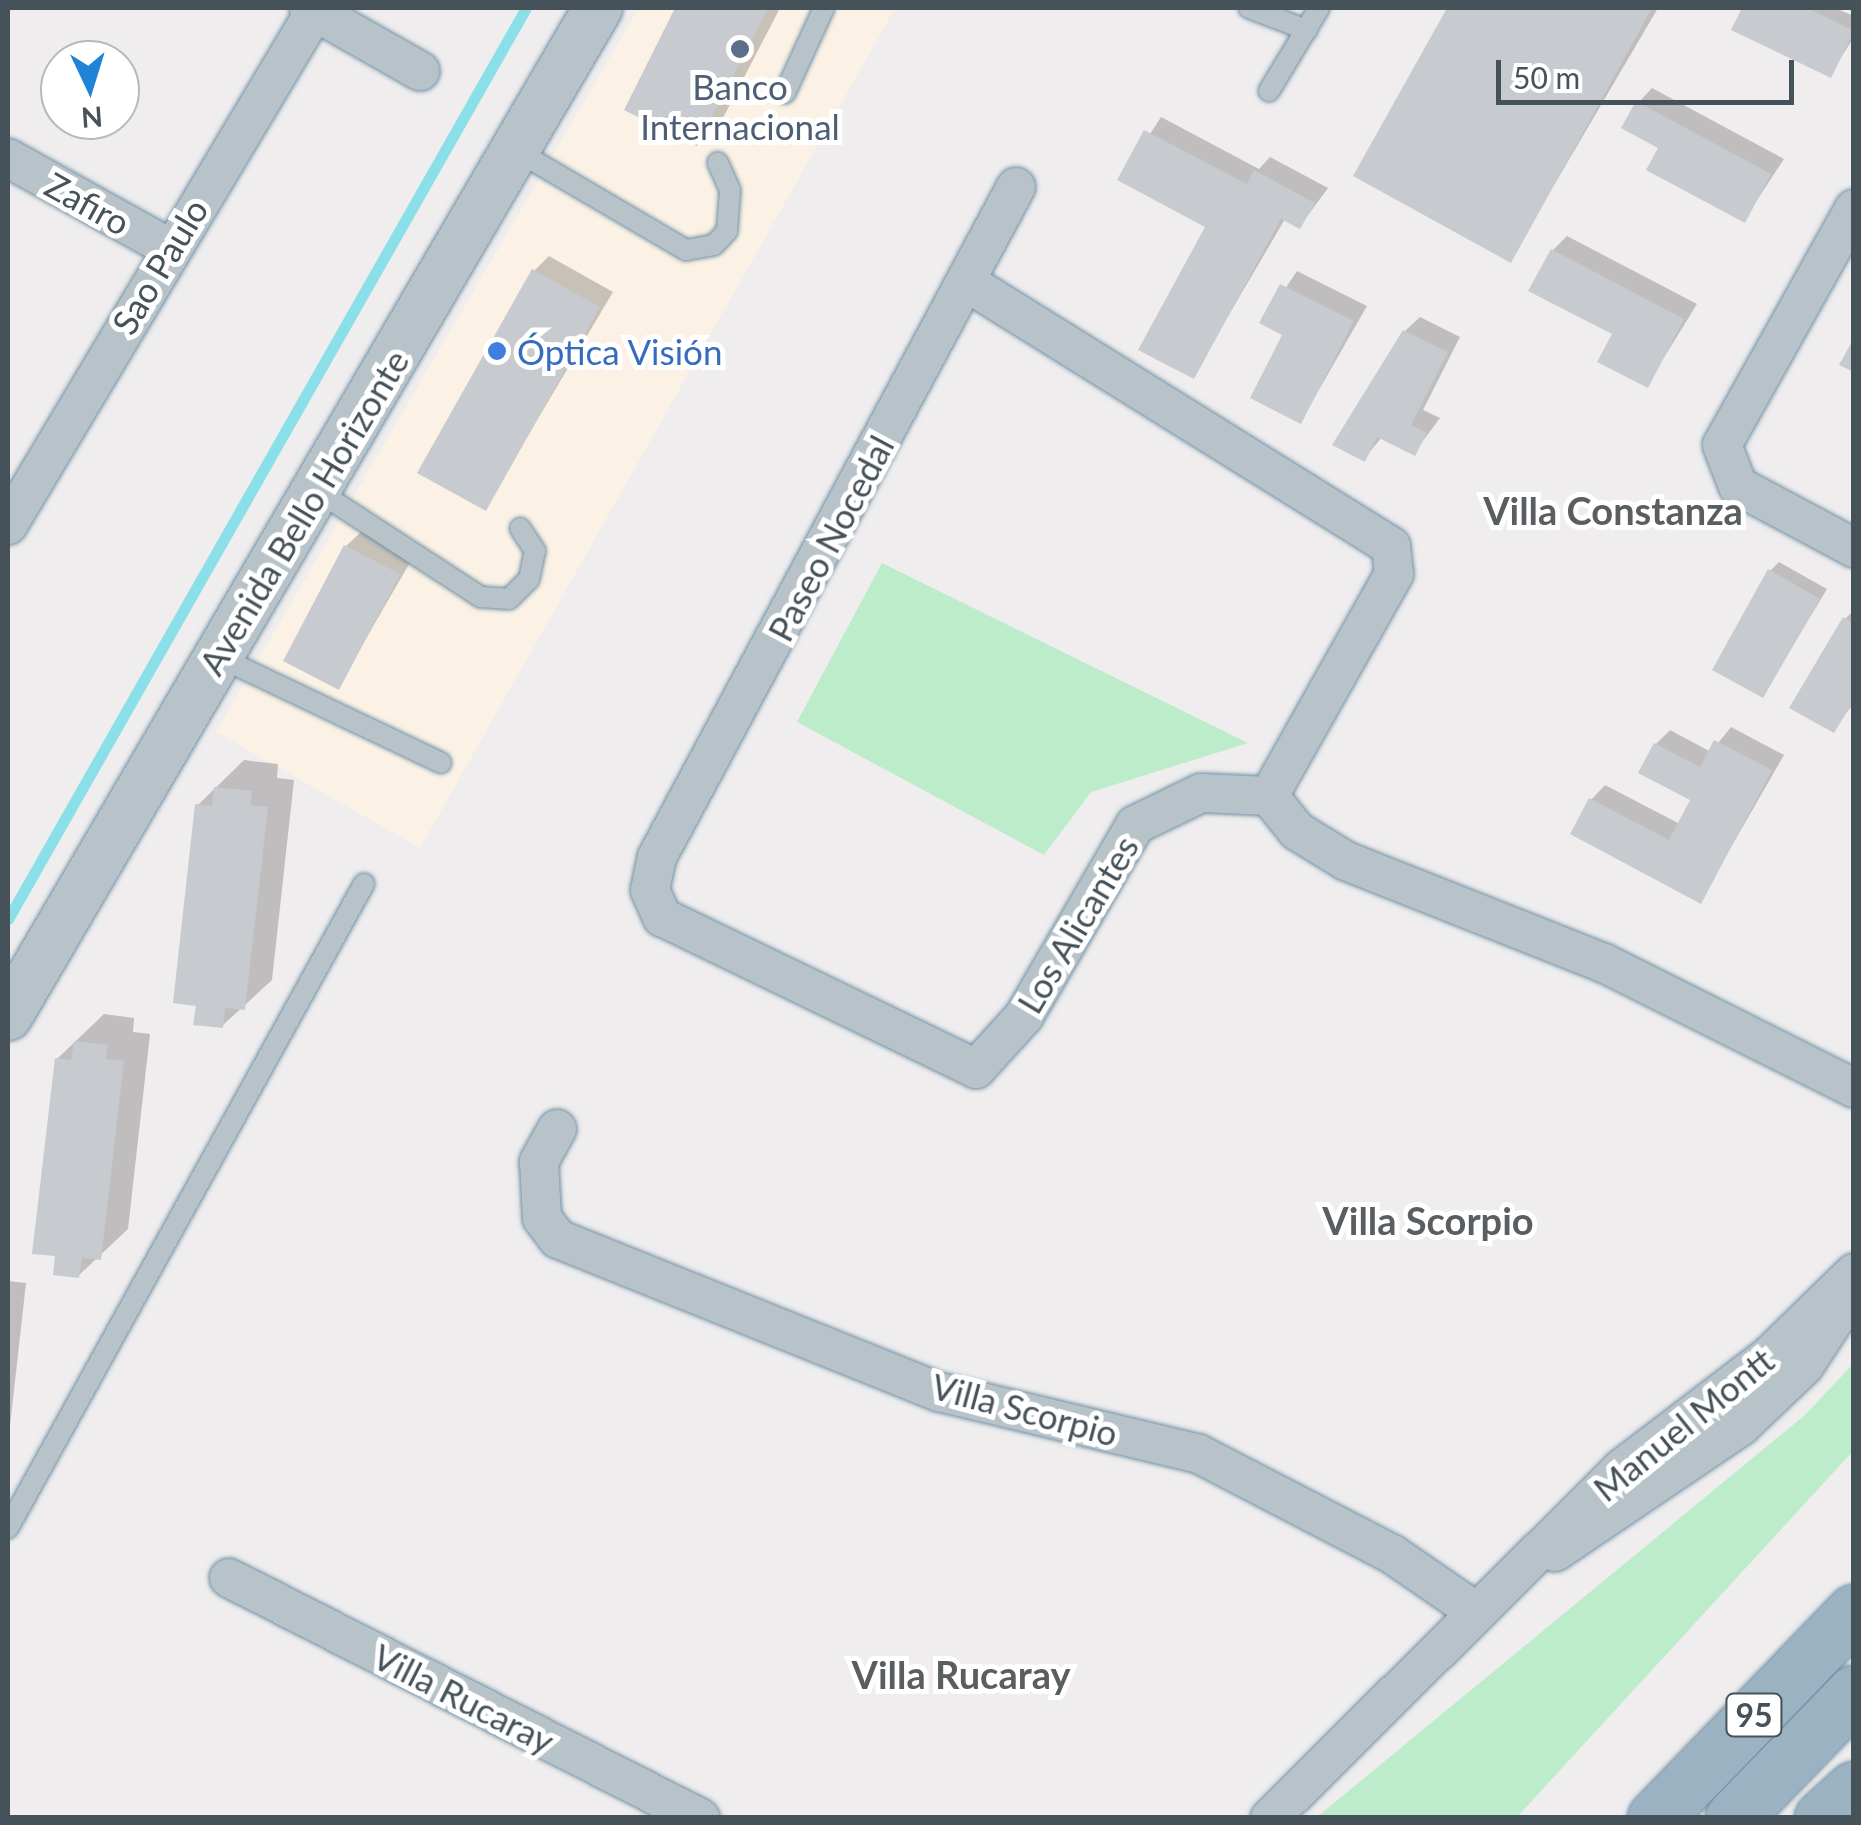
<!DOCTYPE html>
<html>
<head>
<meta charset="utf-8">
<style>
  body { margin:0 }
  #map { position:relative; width:1861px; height:1825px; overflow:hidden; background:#efeded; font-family:Lato,sans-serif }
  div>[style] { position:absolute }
  .commercial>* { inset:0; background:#fbf2e5 }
  .green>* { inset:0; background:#bcecc9 }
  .shadow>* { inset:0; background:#0003 }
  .stream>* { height:11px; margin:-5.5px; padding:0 5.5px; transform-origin:5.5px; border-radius:5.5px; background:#8adfe8 }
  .building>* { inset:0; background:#c7cacf }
  .roads { filter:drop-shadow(0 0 2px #7190a6) drop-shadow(0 0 2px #7190a6) }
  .service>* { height:20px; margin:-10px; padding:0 10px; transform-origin:10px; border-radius:10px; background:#b8c3c9 }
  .minor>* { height:38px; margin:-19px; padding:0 19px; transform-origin:19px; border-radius:19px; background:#b8c3c9 }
  .tertiary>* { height:48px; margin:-24px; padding:0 24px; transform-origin:24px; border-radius:24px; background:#b8c3c9 }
  .trunk>* { height:55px; margin:-27.5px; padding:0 27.5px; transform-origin:27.5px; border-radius:27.5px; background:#9ab2c2 }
  .dots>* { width:28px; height:28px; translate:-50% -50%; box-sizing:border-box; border:5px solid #fff; border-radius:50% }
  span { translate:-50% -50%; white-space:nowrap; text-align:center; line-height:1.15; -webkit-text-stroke:10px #fff; paint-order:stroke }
  .shield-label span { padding:2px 8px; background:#fff; border:2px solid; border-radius:8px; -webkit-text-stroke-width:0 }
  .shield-label { font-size:32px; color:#465259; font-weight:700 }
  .service-label { font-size:35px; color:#4e5e75 }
  .street-label { font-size:35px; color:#465259 }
  .shop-label { font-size:35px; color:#366cbe }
  .left { translate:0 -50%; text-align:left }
  .neighbourhood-label { font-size:38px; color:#5a5e61; font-weight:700 }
  .frame { position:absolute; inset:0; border:10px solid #465259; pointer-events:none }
  .north { position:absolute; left:40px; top:40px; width:100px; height:100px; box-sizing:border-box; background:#fff; border:2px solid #b5babd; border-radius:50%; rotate:176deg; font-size:28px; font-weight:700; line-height:40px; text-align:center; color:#465259 }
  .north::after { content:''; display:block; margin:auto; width:35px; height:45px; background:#2084d6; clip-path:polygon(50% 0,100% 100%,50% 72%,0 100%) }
  .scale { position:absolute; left:1496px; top:60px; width:298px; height:45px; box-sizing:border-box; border:5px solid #465259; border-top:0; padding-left:12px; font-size:30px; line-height:35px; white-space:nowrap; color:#465259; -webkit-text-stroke:8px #fff; paint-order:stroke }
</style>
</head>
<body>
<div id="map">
  <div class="commercial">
    <div style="clip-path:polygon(639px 8px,895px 8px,420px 848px,216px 732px)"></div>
  </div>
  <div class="green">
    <div style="clip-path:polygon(882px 563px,1248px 743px,1091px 792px,1044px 855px,797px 722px)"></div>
    <div style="clip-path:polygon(1853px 1364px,1853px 1451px,1517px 1817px,1317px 1817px,1805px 1415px)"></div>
  </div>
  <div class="shadow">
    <div style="clip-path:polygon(678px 8px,780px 8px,724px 116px,697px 143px,627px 109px)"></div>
    <div style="clip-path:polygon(1449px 8px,1658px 8px,1510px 260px,1357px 175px)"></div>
    <div style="clip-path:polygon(1745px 8px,1835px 8px,1854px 16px,1854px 37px,1830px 75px,1734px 29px)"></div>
    <div style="clip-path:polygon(1652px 88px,1784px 159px,1744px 220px,1638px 103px)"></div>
    <div style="clip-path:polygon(1161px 117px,1259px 169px,1270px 157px,1328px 188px,1300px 226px,1285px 219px,1193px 376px,1208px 226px,1121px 179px)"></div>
    <div style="clip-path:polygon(1567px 236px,1697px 304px,1647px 385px,1553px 250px)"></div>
    <div style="clip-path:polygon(549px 256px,613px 292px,485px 508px,534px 271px)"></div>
    <div style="clip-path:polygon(1297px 271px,1367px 306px,1301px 421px,1285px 334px,1263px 322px)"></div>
    <div style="clip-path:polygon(1420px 317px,1460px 337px,1423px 410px,1440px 418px,1414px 453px,1382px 437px,1364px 459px,1405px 331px)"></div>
    <div style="clip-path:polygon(361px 532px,412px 559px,338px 687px,346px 546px)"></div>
    <div style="clip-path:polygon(1779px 562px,1827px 589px,1763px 695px,1770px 571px)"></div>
    <div style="clip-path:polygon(1854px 610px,1854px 703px,1833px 730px,1845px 619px)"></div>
    <div style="clip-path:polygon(1731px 727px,1784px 755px,1700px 901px,1591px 800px,1605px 785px,1680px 824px,1693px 799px,1656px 744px,1670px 730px,1711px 752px)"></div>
    <div style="clip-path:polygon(244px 760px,278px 764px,277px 778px,294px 780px,272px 980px,222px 1026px,198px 805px)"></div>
    <div style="clip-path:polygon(104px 1014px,134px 1018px,133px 1032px,150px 1034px,128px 1229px,78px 1276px,57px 1059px)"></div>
    <div style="clip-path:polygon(8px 1267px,8px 1281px,26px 1283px,8px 1444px)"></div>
  </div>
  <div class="stream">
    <div style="left:8px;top:919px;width:1048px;rotate:-60.38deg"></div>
  </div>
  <div class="building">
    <div style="clip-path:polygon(675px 8px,768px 8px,697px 146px,624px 110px)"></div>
    <div style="clip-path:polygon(1447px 8px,1652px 8px,1511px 263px,1353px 176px)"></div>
    <div style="clip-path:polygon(1742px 8px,1808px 8px,1854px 31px,1831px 78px,1731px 30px)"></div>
    <div style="clip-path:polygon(1636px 101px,1771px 174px,1745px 223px,1646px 170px,1658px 148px,1621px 128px)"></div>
    <div style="clip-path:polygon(1144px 130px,1247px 184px,1254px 170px,1315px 203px,1300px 229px,1281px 219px,1194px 379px,1138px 350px,1205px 227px,1117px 180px)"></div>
    <div style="clip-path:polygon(1551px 249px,1684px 319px,1648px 388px,1597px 362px,1612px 334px,1528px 291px)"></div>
    <div style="clip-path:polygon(532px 269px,600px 307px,486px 511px,417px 473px)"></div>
    <div style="clip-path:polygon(1280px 284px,1354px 321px,1301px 424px,1250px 398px,1282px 335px,1259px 323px)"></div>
    <div style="clip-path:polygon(1403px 330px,1448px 352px,1411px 425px,1427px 433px,1415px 456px,1377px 437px,1365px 462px,1332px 445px)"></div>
    <div style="clip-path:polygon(1854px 338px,1854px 372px,1839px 365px)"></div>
    <div style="clip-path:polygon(344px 545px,400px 574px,339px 690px,283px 661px)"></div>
    <div style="clip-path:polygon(1768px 569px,1820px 599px,1763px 698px,1712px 670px)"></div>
    <div style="clip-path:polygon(1843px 617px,1854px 624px,1854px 700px,1834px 733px,1789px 708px)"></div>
    <div style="clip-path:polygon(1714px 740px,1772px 770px,1701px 904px,1570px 834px,1589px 798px,1669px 840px,1690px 800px,1638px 773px,1654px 743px,1700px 767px)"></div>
    <div style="clip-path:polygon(214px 787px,252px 791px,250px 805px,268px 807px,245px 1010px,225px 1008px,223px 1028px,193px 1025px,196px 1006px,173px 1003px,195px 804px,212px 806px)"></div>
    <div style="clip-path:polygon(74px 1041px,108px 1045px,106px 1059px,124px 1061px,101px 1260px,82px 1258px,79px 1278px,53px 1275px,55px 1256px,32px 1254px,55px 1058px,71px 1060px)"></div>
  </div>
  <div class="roads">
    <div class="service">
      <div style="left:1249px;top:8px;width:62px;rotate:20.8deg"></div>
      <div style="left:1269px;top:91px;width:97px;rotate:-58.9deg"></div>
      <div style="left:785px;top:93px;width:94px;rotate:-65.4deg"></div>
      <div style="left:517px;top:151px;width:196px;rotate:30.4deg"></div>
      <div style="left:686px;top:250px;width:28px;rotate:-10deg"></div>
      <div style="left:714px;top:245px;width:19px;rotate:-47deg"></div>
      <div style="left:727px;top:231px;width:41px;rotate:-85.8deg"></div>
      <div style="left:730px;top:190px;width:30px;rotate:-114deg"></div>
      <div style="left:316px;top:490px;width:197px;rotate:33deg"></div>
      <div style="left:481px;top:597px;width:28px;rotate:4deg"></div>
      <div style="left:509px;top:599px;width:28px;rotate:-45deg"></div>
      <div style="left:529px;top:579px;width:29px;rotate:-78deg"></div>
      <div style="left:535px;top:551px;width:27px;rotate:-123deg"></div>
      <div style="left:217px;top:656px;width:248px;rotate:25.5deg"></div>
      <div style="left:8px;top:1528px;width:736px;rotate:-61.07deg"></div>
    </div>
    <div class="minor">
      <div style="left:309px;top:8px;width:128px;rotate:29.6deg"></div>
      <div style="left:8px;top:158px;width:183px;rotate:29.1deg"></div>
      <div style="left:1016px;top:187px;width:760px;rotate:118.18deg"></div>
      <div style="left:657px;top:857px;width:34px;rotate:102deg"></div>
      <div style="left:650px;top:890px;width:30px;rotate:66deg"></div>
      <div style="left:662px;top:917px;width:349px;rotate:25.8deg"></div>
      <div style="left:976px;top:1069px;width:72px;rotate:-47.8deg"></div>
      <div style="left:1024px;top:1016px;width:221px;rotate:-59.8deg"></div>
      <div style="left:1135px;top:825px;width:73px;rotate:-25.9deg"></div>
      <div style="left:1201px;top:793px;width:68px;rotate:2.5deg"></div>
      <div style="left:1269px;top:796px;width:45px;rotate:51.3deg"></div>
      <div style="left:1297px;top:831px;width:57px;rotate:31.5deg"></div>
      <div style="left:1346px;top:861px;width:277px;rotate:21.6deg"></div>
      <div style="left:1604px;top:963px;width:280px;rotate:26.6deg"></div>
      <div style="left:1854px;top:209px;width:270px;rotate:119.2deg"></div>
      <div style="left:1722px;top:445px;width:44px;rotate:68.7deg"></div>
      <div style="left:1738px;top:486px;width:132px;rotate:28.1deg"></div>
      <div style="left:968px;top:283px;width:498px;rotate:31.9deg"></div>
      <div style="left:1391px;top:546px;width:28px;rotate:84deg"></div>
      <div style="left:1394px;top:574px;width:255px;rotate:119.4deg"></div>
      <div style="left:8px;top:525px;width:599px;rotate:-59.15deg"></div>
      <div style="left:557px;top:1129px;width:38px;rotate:119deg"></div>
      <div style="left:539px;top:1162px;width:56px;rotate:86.9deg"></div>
      <div style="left:542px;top:1218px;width:26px;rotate:53deg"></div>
      <div style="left:558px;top:1239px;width:411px;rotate:21.9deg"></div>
      <div style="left:939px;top:1392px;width:267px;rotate:13.4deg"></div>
      <div style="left:1199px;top:1454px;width:217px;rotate:27.4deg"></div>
      <div style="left:1392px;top:1554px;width:101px;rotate:34.5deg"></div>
      <div style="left:1555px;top:1552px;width:225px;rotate:-34.1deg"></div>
      <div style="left:1741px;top:1426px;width:87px;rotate:-43.6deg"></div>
      <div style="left:1804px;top:1366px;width:73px;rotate:-56.7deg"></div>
      <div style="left:229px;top:1578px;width:529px;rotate:27deg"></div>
      <div style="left:1270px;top:1818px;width:495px;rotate:-44.8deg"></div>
      <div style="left:1621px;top:1469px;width:186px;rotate:-37.4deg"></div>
      <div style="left:1769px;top:1356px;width:119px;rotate:-44.3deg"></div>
    </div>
    <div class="tertiary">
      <div style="left:8px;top:1016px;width:1168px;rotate:-59.66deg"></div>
    </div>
    <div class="trunk">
      <div style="left:1655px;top:1818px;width:286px;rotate:-46deg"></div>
      <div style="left:1733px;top:1818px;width:174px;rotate:-45.9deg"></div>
      <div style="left:1822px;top:1818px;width:43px;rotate:-42.2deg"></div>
    </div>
  </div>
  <div class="dots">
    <div style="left:740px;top:49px;background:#5c6f8a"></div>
    <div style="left:497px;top:351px;background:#3f7fe0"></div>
  </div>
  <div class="shield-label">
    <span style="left:1754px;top:1715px">95</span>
  </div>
  <div class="service-label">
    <span style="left:740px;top:106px">Banco<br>Internacional</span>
  </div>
  <div class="street-label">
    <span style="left:88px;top:203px;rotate:29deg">Zafiro</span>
    <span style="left:159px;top:266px;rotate:-59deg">Sao Paulo</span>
    <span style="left:303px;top:512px;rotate:-59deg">Avenida Bello Horizonte</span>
    <span style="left:830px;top:538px;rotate:-62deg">Paseo Nocedal</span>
    <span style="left:1077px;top:924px;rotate:-59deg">Los Alicantes</span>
    <span style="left:1025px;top:1409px;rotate:15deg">Villa Scorpio</span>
    <span style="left:1683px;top:1424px;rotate:-39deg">Manuel Montt</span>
    <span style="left:464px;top:1698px;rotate:27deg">Villa Rucaray</span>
  </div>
  <div class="shop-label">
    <span class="left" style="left:517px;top:351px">Óptica Visión</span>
  </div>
  <div class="neighbourhood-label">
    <span style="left:1613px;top:511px">Villa Constanza</span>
    <span style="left:1428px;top:1221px">Villa Scorpio</span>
    <span style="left:961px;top:1675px">Villa Rucaray</span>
  </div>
  <div class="frame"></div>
  <div class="north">N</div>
  <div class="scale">50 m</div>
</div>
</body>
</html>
